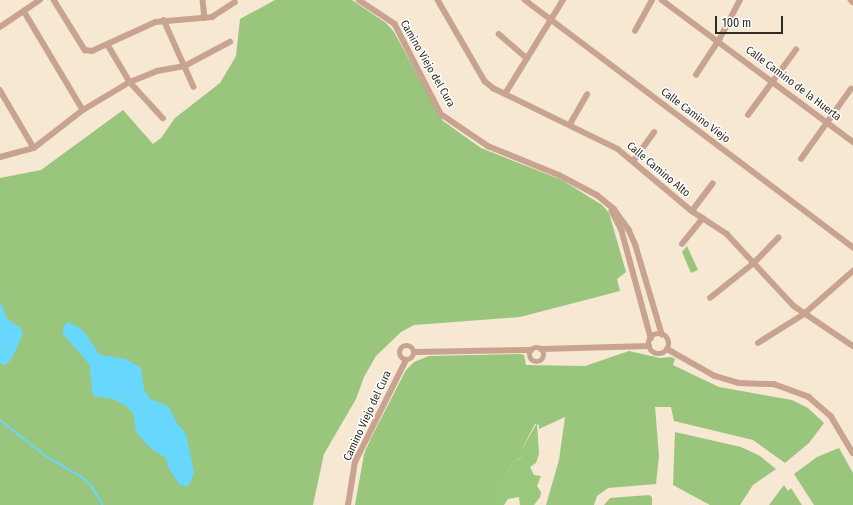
<!DOCTYPE html>
<html>
<head>
<meta charset="utf-8">
<style>
  body { margin:0 }
  #map { position:relative; width:853px; height:505px; overflow:hidden; background:#f6e8d3; font-family:"Fira Sans Condensed",sans-serif }
  div>[style] { position:absolute }
  .green>* { inset:0; background:#9ac57d }
  .forest>* { inset:0; background:#99c77b }
  .water>* { inset:0; background:#68d7fd }
  .stream>* { height:1.5px; margin:-0.75px; padding:0 0.75px; transform-origin:0.75px; border-radius:0.75px; background:#68d7fd }
  .street>* { height:5.5px; margin:-2.75px; padding:0 2.75px; transform-origin:2.75px; border-radius:2.75px; background:#c8a490 }
  .street>.ring { margin:-2.75px; padding:0; box-sizing:content-box; background:none; border:5.5px solid #c8a490; border-radius:50% }
  span { translate:-50% -50%; white-space:nowrap; text-align:center; line-height:1.15; -webkit-text-stroke:3px #fff; paint-order:stroke }
  .street-label { font-size:11px; color:#302b23 }
  .scale { position:absolute; left:715px; top:16px; width:68px; height:18px; box-sizing:border-box; border:2px solid #302b23; border-top:0; padding-left:5px; font-size:12px; line-height:14px; white-space:nowrap; color:#302b23; -webkit-text-stroke:3px #fff; paint-order:stroke }
</style>
</head>
<body>
<div id="map">
  <div class="green">
    <div style="clip-path:polygon(275px 0,352px 0,386px 23px,394px 32px,443px 121px,481px 148px,562px 180px,602px 205px,609px 213px,626px 272px,617px 279px,620px 291px,520px 317px,414px 325px,401px 332px,376px 356px,364px 377px,356px 399px,324px 454px,313px 505px,0 505px,0 178px,41px 170px,123px 110px,153px 144px,161px 138px,175px 118px,220px 83px,236px 56px,240px 19px)"></div>
    <div style="clip-path:polygon(687px 246px,698px 270px,691px 273px,682px 252px)"></div>
    <div style="clip-path:polygon(629px 351px,660px 358px,671px 357px,675px 359px,673px 365px,719px 387px,792px 400px,808px 408px,824px 423px,809px 443px,785px 463px,753px 440px,674px 421px,671px 407px,655px 407px,659px 456px,656px 484px,608px 488px,597px 496px,594px 505px,546px 505px,559px 460px,565px 417px,539px 429px,539px 425px,535px 424px,521px 451px,523px 456px,515px 461px,507px 473px,497px 505px,355px 505px,364px 454px,371px 438px,406px 370px,414px 362px,429px 356px,520px 354px,524px 355px,526px 365px,585px 366px)"></div>
    <div style="clip-path:polygon(675px 432px,741px 447px,760px 456px,776px 469px,753px 485px,740px 505px,710px 505px,673px 485px)"></div>
    <div style="clip-path:polygon(839px 448px,853px 473px,853px 505px,814px 505px,794px 474px,817px 457px)"></div>
    <div style="clip-path:polygon(784px 485px,788px 491px,791px 488px,802px 505px,769px 505px)"></div>
    <div style="clip-path:polygon(649px 495px,652px 497px,652px 505px,604px 505px,610px 498px)"></div>
  </div>
  <div class="forest">
    <div style="clip-path:polygon(537px 423px,539px 454px,536px 463px,530px 467px,534px 475px,541px 476px,537px 486px,541px 492px,540px 497px,534px 505px,520px 505px,519px 497px,508px 499px,504px 505px,497px 505px,490px 496px,495px 480px,507px 473px,515px 461px,522px 457px,521px 451px)"></div>
  </div>
  <div class="water">
    <div style="clip-path:polygon(0 301px,7px 319px,20px 327px,23px 334px,11px 360px,5px 365px,0 363px)"></div>
    <div style="clip-path:polygon(67px 322px,77px 326px,85px 333px,100px 355px,126px 359px,141px 368px,144px 389px,150px 399px,168px 406px,177px 423px,186px 434px,194px 472px,188px 487px,179px 484px,169px 469px,166px 458px,150px 448px,136px 432px,133px 413px,126px 406px,113px 399px,93px 396px,89px 364px,63px 334px,63px 328px)"></div>
  </div>
  <div class="stream">
    <div style="left:0;top:420px;width:62px;rotate:37.8deg"></div>
    <div style="left:49px;top:458px;width:38px;rotate:30deg"></div>
    <div style="left:82px;top:477px;width:12px;rotate:42deg"></div>
    <div style="left:91px;top:485px;width:23px;rotate:59deg"></div>
  </div>
  <div class="street">
    <div style="left:54px;top:0;width:59px;rotate:58.2deg"></div>
    <div style="left:85px;top:50px;width:7px;rotate:8deg"></div>
    <div style="left:92px;top:51px;width:70px;rotate:-24.4deg"></div>
    <div style="left:156px;top:22px;width:56px;rotate:-5.1deg"></div>
    <div style="left:212px;top:17px;width:27px;rotate:-33deg"></div>
    <div style="left:203px;top:0;width:18px;rotate:84deg"></div>
    <div style="left:359px;top:0;width:43px;rotate:33.7deg"></div>
    <div style="left:395px;top:24px;width:101px;rotate:62.9deg"></div>
    <div style="left:441px;top:114px;width:57px;rotate:34.2deg"></div>
    <div style="left:488px;top:146px;width:77px;rotate:22.2deg"></div>
    <div style="left:559px;top:175px;width:43px;rotate:27.8deg"></div>
    <div style="left:597px;top:195px;width:22px;rotate:39deg"></div>
    <div style="left:614px;top:209px;width:26px;rotate:54deg"></div>
    <div style="left:629px;top:230px;width:17px;rotate:66deg"></div>
    <div style="left:636px;top:246px;width:92px;rotate:73.5deg"></div>
    <div style="left:438px;top:0;width:94px;rotate:59.9deg"></div>
    <div style="left:485px;top:81px;width:11px;rotate:41deg"></div>
    <div style="left:493px;top:88px;width:139px;rotate:26deg"></div>
    <div style="left:618px;top:149px;width:97px;rotate:40deg"></div>
    <div style="left:692px;top:211px;width:42px;rotate:33.3deg"></div>
    <div style="left:727px;top:234px;width:98px;rotate:47.1deg"></div>
    <div style="left:794px;top:306px;width:71px;rotate:34.1deg"></div>
    <div style="left:525px;top:0;width:411px;rotate:37deg"></div>
    <div style="left:662px;top:0;width:238px;rotate:36.6deg"></div>
    <div style="left:851px;top:0;width:3px;rotate:45deg"></div>
    <div style="left:24px;top:11px;width:115px;rotate:59.2deg"></div>
    <div style="left:164px;top:20px;width:73px;rotate:65.9deg"></div>
    <div style="left:0;top:27px;width:48px;rotate:-34deg"></div>
    <div style="left:635px;top:31px;width:35px;rotate:-61deg"></div>
    <div style="left:499px;top:34px;width:37px;rotate:41deg"></div>
    <div style="left:108px;top:45px;width:43px;rotate:59.3deg"></div>
    <div style="left:130px;top:82px;width:49px;rotate:47.5deg"></div>
    <div style="left:696px;top:75px;width:42px;rotate:-56.7deg"></div>
    <div style="left:719px;top:40px;width:45px;rotate:-62.3deg"></div>
    <div style="left:0;top:90px;width:67px;rotate:59.6deg"></div>
    <div style="left:505px;top:94px;width:110px;rotate:-58.3deg"></div>
    <div style="left:748px;top:115px;width:81px;rotate:-53.6deg"></div>
    <div style="left:570px;top:124px;width:34px;rotate:-60deg"></div>
    <div style="left:0;top:157px;width:35px;rotate:-15deg"></div>
    <div style="left:34px;top:148px;width:62px;rotate:-37.8deg"></div>
    <div style="left:83px;top:110px;width:55px;rotate:-30.8deg"></div>
    <div style="left:130px;top:82px;width:29px;rotate:-22deg"></div>
    <div style="left:157px;top:71px;width:28px;rotate:-10deg"></div>
    <div style="left:185px;top:66px;width:51px;rotate:-28.1deg"></div>
    <div style="left:801px;top:159px;width:86px;rotate:-54.5deg"></div>
    <div style="left:634px;top:160px;width:34px;rotate:-54deg"></div>
    <div style="left:612px;top:211px;width:22px;rotate:63deg"></div>
    <div style="left:622px;top:231px;width:111px;rotate:74.8deg"></div>
    <div style="left:692px;top:211px;width:34px;rotate:-53deg"></div>
    <div style="left:682px;top:244px;width:33px;rotate:-51deg"></div>
    <div style="left:710px;top:298px;width:56px;rotate:-38.5deg"></div>
    <div style="left:754px;top:263px;width:35px;rotate:-46deg"></div>
    <div class="ring" style="left:649px;top:334px;width:14.5px;height:14.5px"></div>
    <div style="left:758px;top:343px;width:54px;rotate:-32.2deg"></div>
    <div style="left:804px;top:314px;width:65px;rotate:-41.3deg"></div>
    <div class="ring" style="left:400px;top:346px;width:8.5px;height:8.5px"></div>
    <div class="ring" style="left:530px;top:348px;width:8.5px;height:8.5px"></div>
    <div style="left:541px;top:349px;width:108px;rotate:-1.6deg"></div>
    <div style="left:667px;top:349px;width:55px;rotate:29.4deg"></div>
    <div style="left:715px;top:376px;width:25px;rotate:16deg"></div>
    <div style="left:739px;top:383px;width:35px;rotate:2deg"></div>
    <div style="left:774px;top:384px;width:37px;rotate:20deg"></div>
    <div style="left:809px;top:397px;width:29px;rotate:41deg"></div>
    <div style="left:831px;top:416px;width:43px;rotate:59.3deg"></div>
    <div style="left:414px;top:352px;width:117px;rotate:-1deg"></div>
    <div style="left:348px;top:505px;width:44px;rotate:-80.8deg"></div>
    <div style="left:355px;top:462px;width:114px;rotate:-63.4deg"></div>
  </div>
  <div class="street-label">
    <span style="left:427px;top:64px;rotate:60deg">Camino Viejo del Cura</span>
    <span style="left:793px;top:84px;rotate:37deg">Calle Camino de la Huerta</span>
    <span style="left:695px;top:116px;rotate:37deg">Calle Camino Viejo</span>
    <span style="left:658px;top:170px;rotate:40deg">Calle Camino Alto</span>
    <span style="left:368px;top:416px;rotate:-65deg">Camino Viejo del Cura</span>
  </div>
  <div class="scale">100 m</div>
</div>
</body>
</html>
